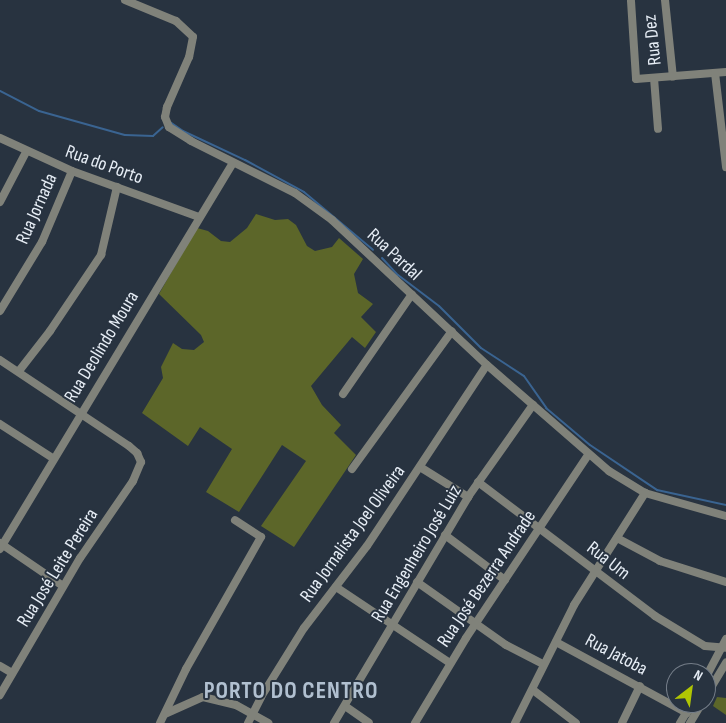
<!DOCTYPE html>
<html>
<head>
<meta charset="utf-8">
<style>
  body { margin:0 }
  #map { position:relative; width:726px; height:723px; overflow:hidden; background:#283340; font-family:"Sofia Sans Condensed",sans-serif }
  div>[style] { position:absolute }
  .forest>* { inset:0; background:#5c6629 }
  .stream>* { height:2px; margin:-1px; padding:0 1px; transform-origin:1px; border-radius:1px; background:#3a6491 }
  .street>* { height:8px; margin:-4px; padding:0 4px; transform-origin:4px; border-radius:4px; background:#80827a }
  span { translate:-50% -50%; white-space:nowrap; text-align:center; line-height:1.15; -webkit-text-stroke:4px #283340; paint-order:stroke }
  .street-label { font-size:19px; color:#e6edf5 }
  .district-label { font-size:24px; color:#b1c0d0; font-weight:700; letter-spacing:1px }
  .north { position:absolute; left:666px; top:663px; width:50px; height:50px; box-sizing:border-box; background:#283340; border:1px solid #747d88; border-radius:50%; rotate:30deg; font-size:14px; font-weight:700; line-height:20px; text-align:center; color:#e6edf5 }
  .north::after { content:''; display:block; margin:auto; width:18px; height:22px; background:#b0c503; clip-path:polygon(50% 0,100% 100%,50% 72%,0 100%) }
</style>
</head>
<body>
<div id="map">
  <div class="forest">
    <div style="clip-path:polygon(256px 214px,275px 220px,288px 219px,296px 225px,307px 246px,315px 251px,332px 247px,339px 238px,363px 259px,354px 274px,358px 293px,373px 304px,361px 317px,376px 332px,365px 348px,352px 337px,311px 386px,322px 405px,341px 425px,334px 433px,356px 455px,294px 547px,261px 526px,306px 461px,282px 445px,239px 512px,206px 492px,232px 449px,200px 427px,188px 446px,142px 413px,163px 378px,161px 367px,173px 343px,182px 349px,194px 350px,204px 342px,201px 335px,159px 294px,168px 278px,197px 228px,208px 231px,221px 241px,230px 242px,247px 228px)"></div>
    <div style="clip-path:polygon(717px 697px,726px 698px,726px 715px,713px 706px)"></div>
  </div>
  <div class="stream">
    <div style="left:0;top:91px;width:44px;rotate:27.1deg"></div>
    <div style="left:39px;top:111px;width:89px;rotate:15.6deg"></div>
    <div style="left:125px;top:135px;width:28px;rotate:2deg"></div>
    <div style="left:153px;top:136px;width:13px;rotate:-42deg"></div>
    <div style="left:170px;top:122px;width:16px;rotate:35deg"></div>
    <div style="left:183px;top:131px;width:68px;rotate:25.1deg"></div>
    <div style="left:245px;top:160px;width:67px;rotate:28.5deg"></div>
    <div style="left:304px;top:192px;width:90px;rotate:40deg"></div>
    <div style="left:382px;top:258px;width:23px;rotate:47deg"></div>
    <div style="left:398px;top:275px;width:51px;rotate:37.1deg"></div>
    <div style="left:439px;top:306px;width:59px;rotate:45deg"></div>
    <div style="left:481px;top:348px;width:51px;rotate:33.1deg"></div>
    <div style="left:524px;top:376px;width:39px;rotate:55deg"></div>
    <div style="left:546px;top:408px;width:57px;rotate:40.1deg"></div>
    <div style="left:590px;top:445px;width:81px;rotate:33.9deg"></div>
    <div style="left:657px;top:490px;width:71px;rotate:12.3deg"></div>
  </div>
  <div class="street">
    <div style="left:125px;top:0;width:55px;rotate:22.4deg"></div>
    <div style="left:176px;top:21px;width:23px;rotate:43deg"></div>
    <div style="left:193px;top:37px;width:20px;rotate:101deg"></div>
    <div style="left:189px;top:57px;width:55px;rotate:113.7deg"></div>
    <div style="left:167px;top:107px;width:10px;rotate:101deg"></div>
    <div style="left:165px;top:117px;width:11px;rotate:68deg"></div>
    <div style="left:169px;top:127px;width:26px;rotate:32deg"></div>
    <div style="left:191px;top:141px;width:116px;rotate:26.6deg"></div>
    <div style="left:295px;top:193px;width:46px;rotate:36.1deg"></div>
    <div style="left:332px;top:220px;width:212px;rotate:43.1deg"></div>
    <div style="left:487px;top:365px;width:162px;rotate:41deg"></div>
    <div style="left:609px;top:471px;width:42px;rotate:31.4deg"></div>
    <div style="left:645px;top:493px;width:84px;rotate:15.9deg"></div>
    <div style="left:665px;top:0;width:77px;rotate:84.1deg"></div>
    <div style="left:631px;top:1px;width:78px;rotate:86.3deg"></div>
    <div style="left:636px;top:79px;width:90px;rotate:-4.4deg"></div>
    <div style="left:715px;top:73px;width:95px;rotate:83.3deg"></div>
    <div style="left:654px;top:78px;width:51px;rotate:85.5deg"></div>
    <div style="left:0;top:138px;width:79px;rotate:24.6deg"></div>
    <div style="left:72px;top:171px;width:135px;rotate:19.9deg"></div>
    <div style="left:0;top:202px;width:56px;rotate:-62.5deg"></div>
    <div style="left:0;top:311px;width:81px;rotate:-58.7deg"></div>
    <div style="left:42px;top:242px;width:77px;rotate:-67.1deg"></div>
    <div style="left:0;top:360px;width:155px;rotate:33.7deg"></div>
    <div style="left:129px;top:446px;width:11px;rotate:41deg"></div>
    <div style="left:137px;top:453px;width:10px;rotate:66deg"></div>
    <div style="left:141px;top:462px;width:21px;rotate:113deg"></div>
    <div style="left:133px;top:481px;width:93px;rotate:124.5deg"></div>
    <div style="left:80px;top:558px;width:159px;rotate:120.3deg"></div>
    <div style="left:19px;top:371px;width:51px;rotate:-52.2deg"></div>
    <div style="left:50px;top:331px;width:92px;rotate:-56.1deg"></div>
    <div style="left:101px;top:255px;width:70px;rotate:-76.8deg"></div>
    <div style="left:343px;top:394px;width:121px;rotate:-55.4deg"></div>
    <div style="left:0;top:424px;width:64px;rotate:32.9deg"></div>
    <div style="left:420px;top:467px;width:57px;rotate:32deg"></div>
    <div style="left:352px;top:469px;width:170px;rotate:-54.1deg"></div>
    <div style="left:478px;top:482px;width:222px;rotate:37.1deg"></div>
    <div style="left:655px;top:616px;width:58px;rotate:31deg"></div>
    <div style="left:705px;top:646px;width:21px;rotate:5deg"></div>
    <div style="left:445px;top:535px;width:75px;rotate:36.9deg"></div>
    <div style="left:617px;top:538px;width:49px;rotate:28.1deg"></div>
    <div style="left:660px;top:561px;width:69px;rotate:17.7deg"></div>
    <div style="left:0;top:543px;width:76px;rotate:34.3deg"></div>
    <div style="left:0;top:549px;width:451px;rotate:-58.9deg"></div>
    <div style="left:417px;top:582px;width:109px;rotate:35.3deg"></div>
    <div style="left:506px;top:645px;width:42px;rotate:27.2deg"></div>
    <div style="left:336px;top:587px;width:137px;rotate:33.7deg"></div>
    <div style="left:556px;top:642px;width:149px;rotate:28.5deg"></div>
    <div style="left:0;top:666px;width:14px;rotate:30deg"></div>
    <div style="left:706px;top:677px;width:43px;rotate:-62.2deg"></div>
    <div style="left:533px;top:690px;width:54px;rotate:37.5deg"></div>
    <div style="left:706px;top:696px;width:39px;rotate:-59deg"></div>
    <div style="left:345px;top:706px;width:29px;rotate:35deg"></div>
    <div style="left:167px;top:713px;width:39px;rotate:-24deg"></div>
    <div style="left:203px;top:697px;width:34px;rotate:14deg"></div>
    <div style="left:236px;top:705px;width:37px;rotate:29deg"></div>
    <div style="left:160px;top:723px;width:60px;rotate:-64.3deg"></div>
    <div style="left:186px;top:669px;width:152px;rotate:-60.4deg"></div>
    <div style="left:261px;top:537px;width:31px;rotate:-147deg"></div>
    <div style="left:248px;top:723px;width:29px;rotate:-63deg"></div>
    <div style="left:261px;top:697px;width:81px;rotate:-58.1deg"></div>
    <div style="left:304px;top:628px;width:103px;rotate:-52.5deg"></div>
    <div style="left:367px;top:546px;width:217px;rotate:-56.5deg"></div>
    <div style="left:334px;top:723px;width:263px;rotate:-59.3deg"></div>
    <div style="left:468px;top:497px;width:113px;rotate:-54.8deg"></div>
    <div style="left:415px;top:723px;width:99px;rotate:-59deg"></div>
    <div style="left:466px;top:638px;width:220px;rotate:-56.3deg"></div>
    <div style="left:515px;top:723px;width:132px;rotate:-63.4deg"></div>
    <div style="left:574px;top:605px;width:133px;rotate:-57.6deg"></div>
    <div style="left:622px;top:723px;width:41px;rotate:-64.1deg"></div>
    <div style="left:680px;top:723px;width:23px;rotate:-59deg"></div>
    <div style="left:690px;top:723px;width:23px;rotate:-59deg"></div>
  </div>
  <div class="street-label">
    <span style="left:653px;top:40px;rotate:-96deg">Rua Dez</span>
    <span style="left:104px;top:165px;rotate:20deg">Rua do Porto</span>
    <span style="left:37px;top:209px;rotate:-66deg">Rua Jornada</span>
    <span style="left:394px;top:255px;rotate:43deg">Rua Pardal</span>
    <span style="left:102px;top:347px;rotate:-59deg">Rua Deolindo Moura</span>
    <span style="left:353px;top:534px;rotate:-54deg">Rua Jornalista Joel Oliveira</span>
    <span style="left:417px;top:554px;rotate:-59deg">Rua Engenheiro José Luiz</span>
    <span style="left:608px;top:561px;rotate:38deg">Rua Um</span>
    <span style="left:58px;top:568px;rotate:-58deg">Rua José Leite Pereira</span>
    <span style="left:487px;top:579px;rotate:-56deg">Rua José Bezerra Andrade</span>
    <span style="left:616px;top:655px;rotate:28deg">Rua Jatoba</span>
  </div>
  <div class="district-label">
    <span style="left:291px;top:691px">PORTO DO CENTRO</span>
  </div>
  <div class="north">N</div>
</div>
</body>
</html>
